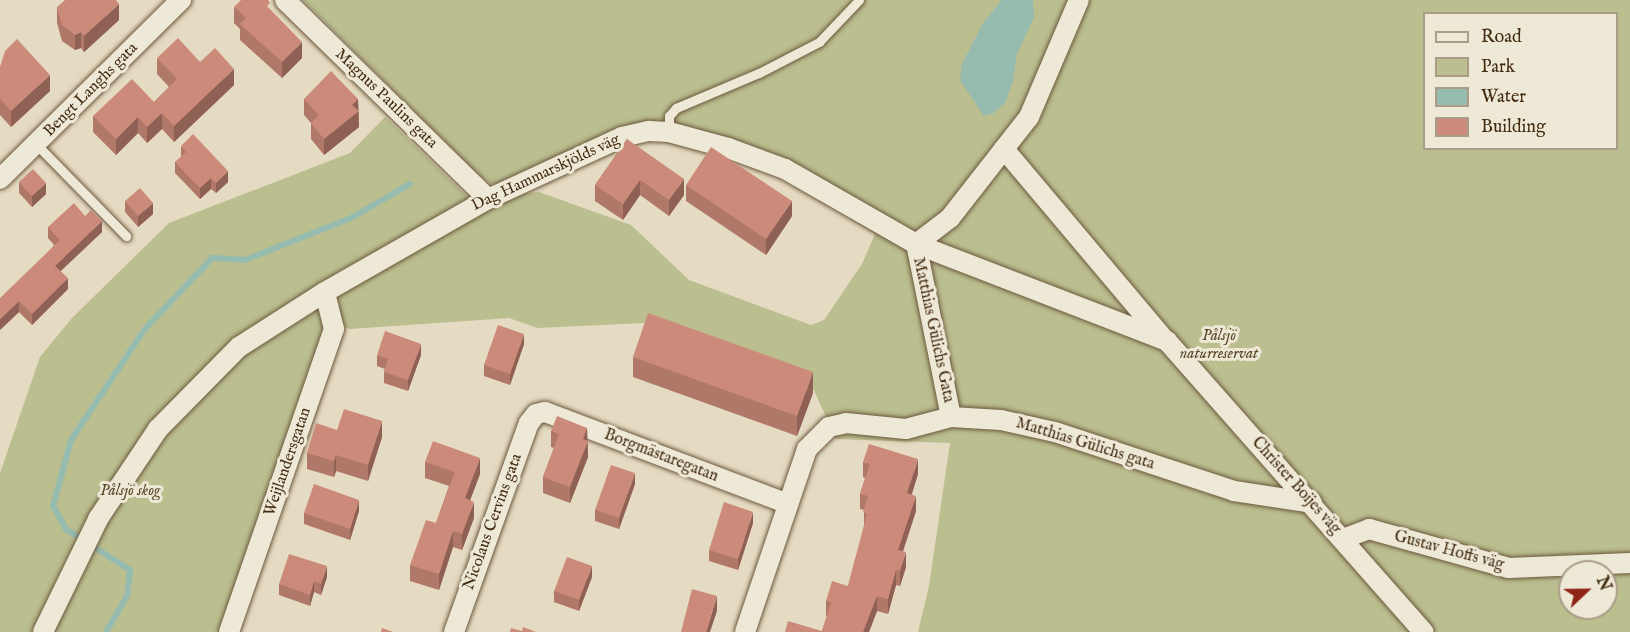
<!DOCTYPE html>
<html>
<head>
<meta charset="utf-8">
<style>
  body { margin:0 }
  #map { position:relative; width:1630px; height:632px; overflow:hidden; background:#e5dbc2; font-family:"IM FELL English",serif }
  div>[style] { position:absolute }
  .green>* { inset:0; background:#bbbe8f }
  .water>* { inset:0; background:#96bbaf }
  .stream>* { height:6px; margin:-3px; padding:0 3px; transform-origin:3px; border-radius:3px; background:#96bbaf }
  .roads { filter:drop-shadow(0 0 2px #6c583d) drop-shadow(0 0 2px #6c583d) }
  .lane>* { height:9px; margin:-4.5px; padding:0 4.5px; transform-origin:4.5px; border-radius:4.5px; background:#eee8d7 }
  .street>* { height:20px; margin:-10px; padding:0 10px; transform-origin:10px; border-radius:10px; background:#eee8d7 }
  .wall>* { inset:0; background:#af7869 }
  .shaded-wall>* { inset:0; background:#8f6155 }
  .building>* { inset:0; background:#cc8b7a }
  span { translate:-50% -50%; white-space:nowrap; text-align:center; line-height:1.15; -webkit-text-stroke:6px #eee8d7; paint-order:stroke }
  .street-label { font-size:16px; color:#432d11 }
  .park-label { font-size:16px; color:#5b4a2a; font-style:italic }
  .legend { position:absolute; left:1423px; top:12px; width:195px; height:138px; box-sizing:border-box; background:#eee8d7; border:2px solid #aa9d88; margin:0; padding:8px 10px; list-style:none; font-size:18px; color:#432d11 }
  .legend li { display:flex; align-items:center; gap:12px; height:30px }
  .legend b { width:30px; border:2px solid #aa9d88 }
  .north { position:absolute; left:1558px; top:560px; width:60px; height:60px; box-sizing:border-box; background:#eee8d7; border:2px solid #aa9d88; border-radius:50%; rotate:68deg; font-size:16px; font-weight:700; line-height:24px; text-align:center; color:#432d11 }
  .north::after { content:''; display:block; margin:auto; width:21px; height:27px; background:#8f2418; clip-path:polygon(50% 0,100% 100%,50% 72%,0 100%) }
</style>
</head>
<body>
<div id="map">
  <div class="green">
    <div style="clip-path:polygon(evenodd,303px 0,1630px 0,1630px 632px,918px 632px,929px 586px,950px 443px,836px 439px,812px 386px,644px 323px,537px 328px,509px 318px,350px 329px,341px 326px,223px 632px,0 632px,0 473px,40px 357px,72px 318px,169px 223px,350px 153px,385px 117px,470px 199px,539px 192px,631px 225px,689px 280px,811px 325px,824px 320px,862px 264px,875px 234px,770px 169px,643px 137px,502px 185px,490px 183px,478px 175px,303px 0,1424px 14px,1616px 14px,1616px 148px,1424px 148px,1424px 14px,303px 0,1570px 572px,1606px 572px,1606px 608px,1570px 608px,1570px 572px)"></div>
  </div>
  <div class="water">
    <div style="clip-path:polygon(1002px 0,1033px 0,1034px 17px,1017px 54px,1013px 81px,1005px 103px,994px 113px,984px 116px,960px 80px,962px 64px,983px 23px)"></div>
  </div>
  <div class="stream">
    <div style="left:106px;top:632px;width:42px;rotate:-59.7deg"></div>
    <div style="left:127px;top:596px;width:26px;rotate:-83deg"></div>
    <div style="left:130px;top:570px;width:76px;rotate:-147.4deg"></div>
    <div style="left:66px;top:529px;width:26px;rotate:-119deg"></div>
    <div style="left:53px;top:506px;width:68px;rotate:-74.7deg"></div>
    <div style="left:71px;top:440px;width:132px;rotate:-56.4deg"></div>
    <div style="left:144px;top:330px;width:99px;rotate:-46.6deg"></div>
    <div style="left:212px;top:258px;width:33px;rotate:3deg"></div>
    <div style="left:245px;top:260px;width:114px;rotate:-21.6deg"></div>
    <div style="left:351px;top:218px;width:68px;rotate:-30deg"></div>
  </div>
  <div class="roads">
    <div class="lane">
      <div style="left:669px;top:132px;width:16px;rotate:-90deg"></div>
      <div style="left:669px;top:116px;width:11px;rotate:-49deg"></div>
      <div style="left:676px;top:108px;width:90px;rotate:-22.9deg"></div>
      <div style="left:759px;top:73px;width:68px;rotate:-27.3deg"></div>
      <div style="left:819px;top:42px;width:58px;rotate:-46.4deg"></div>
      <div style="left:36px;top:144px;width:129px;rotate:45.6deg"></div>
    </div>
    <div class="street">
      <div style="left:285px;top:0;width:284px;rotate:44.4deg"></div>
      <div style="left:1004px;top:149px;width:250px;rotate:49.9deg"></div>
      <div style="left:0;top:179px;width:255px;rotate:-44.7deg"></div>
      <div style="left:951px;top:417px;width:177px;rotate:-101.4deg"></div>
      <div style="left:916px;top:244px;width:269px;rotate:21.1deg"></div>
      <div style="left:1167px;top:341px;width:388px;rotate:48.6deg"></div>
      <div style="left:1343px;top:539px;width:28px;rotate:-21deg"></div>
      <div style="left:1369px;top:529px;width:145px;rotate:15.6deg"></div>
      <div style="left:1509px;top:568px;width:121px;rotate:-2.4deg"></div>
      <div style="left:43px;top:632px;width:126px;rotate:-64deg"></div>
      <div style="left:98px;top:519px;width:108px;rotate:-56.3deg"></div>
      <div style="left:158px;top:429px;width:115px;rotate:-45.4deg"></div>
      <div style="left:239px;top:347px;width:102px;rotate:-32.6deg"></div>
      <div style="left:325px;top:292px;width:188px;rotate:-29.7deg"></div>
      <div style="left:488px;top:199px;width:148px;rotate:-24.8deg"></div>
      <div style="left:622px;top:137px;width:28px;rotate:-13deg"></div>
      <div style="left:649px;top:131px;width:20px;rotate:3deg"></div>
      <div style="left:669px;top:132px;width:61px;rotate:15.2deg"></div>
      <div style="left:728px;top:148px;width:61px;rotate:20.2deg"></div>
      <div style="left:785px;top:169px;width:151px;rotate:29.8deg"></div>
      <div style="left:916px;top:244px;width:43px;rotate:-37.4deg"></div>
      <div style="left:950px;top:218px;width:128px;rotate:-52deg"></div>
      <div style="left:1029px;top:117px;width:127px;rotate:-66.9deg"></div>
      <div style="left:229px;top:632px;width:321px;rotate:-70.9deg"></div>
      <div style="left:334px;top:329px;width:38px;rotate:-104deg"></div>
      <div style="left:454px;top:632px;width:222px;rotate:-70.3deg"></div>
      <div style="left:529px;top:423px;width:11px;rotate:-52deg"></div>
      <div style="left:536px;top:414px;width:9px;rotate:-13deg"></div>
      <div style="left:545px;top:412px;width:258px;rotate:20.7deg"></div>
      <div style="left:745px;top:632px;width:193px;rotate:-71.3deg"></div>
      <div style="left:807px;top:449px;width:31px;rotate:-45deg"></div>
      <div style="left:829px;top:427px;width:17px;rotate:-13deg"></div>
      <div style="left:846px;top:423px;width:60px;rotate:5.7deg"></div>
      <div style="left:906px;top:429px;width:47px;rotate:-14.9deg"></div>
      <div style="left:951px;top:417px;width:50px;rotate:3.4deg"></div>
      <div style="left:1001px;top:420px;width:55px;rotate:12.5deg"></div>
      <div style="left:1055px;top:432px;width:188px;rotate:18.2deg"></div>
      <div style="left:1234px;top:491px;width:79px;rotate:8.7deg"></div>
    </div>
  </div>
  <div class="wall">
    <div style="clip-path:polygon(57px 7px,119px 20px,84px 52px,81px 48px,75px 50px,62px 41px,57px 23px)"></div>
    <div style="clip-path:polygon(234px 7px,270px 10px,302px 58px,282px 78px,240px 40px,240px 29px,234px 23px)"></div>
    <div style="clip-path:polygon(157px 58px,200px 62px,234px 85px,174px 142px,162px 129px,147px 143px,138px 133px,116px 155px,93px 132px,93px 116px,154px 102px,169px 87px,157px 74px)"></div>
    <div style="clip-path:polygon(0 67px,50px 91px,11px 127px,0 115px)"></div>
    <div style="clip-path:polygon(304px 99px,358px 99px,359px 127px,324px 155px,311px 139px,311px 123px,304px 115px)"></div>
    <div style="clip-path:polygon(627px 139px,684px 195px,669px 216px,640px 195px,623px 220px,595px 201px,595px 185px)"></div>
    <div style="clip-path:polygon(181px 146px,228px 182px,216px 193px,211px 189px,200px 199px,175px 173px,175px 162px,181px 157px)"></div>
    <div style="clip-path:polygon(19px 182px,46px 194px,32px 207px,19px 193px)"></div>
    <div style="clip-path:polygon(686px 185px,792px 216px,766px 255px,686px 201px)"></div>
    <div style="clip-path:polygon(125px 201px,153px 214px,138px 227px,125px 212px)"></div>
    <div style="clip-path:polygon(48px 227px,102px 232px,61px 271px,68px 289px,32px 325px,19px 312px,0 330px,54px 245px,48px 238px)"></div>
    <div style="clip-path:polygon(524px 344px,510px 385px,484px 376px,484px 365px)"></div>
    <div style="clip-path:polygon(377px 355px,421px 355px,408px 391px,384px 383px,384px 372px,385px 369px,377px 366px)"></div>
    <div style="clip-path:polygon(633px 357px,813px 393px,797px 436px,633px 377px)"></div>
    <div style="clip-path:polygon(587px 428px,588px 457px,570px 503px,543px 493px,543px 477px,554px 448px,551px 447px,551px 431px)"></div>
    <div style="clip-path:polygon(337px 430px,382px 437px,368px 481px,336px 471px,334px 477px,307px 469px,307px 453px)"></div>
    <div style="clip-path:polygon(425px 462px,480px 474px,470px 500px,474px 518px,462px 550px,453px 547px,439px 590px,410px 581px,410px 565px,436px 523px,449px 486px,425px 478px)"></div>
    <div style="clip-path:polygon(863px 462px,918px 474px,912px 494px,916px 511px,903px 552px,906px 567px,900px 586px,896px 585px,888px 614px,877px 611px,869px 632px,785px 632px,822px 631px,827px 616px,826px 616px,826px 601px,848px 586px,864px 527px,864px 510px,860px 509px,860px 494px,865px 478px,863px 477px)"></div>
    <div style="clip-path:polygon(635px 484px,619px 529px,595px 521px,595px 510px)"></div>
    <div style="clip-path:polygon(359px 511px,350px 540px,304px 524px,304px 513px)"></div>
    <div style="clip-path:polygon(753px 523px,738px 570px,709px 561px,709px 550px)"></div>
    <div style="clip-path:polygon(327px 577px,321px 595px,314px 592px,310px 606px,279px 595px,279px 584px)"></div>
    <div style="clip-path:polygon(592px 577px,579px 611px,554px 602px,554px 591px)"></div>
  </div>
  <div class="shaded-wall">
    <div style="clip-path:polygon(119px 4px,119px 20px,84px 52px,84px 36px)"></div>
    <div style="clip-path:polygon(81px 32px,81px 48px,75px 50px,75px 35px)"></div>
    <div style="clip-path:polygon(302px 42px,302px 58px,282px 78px,282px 62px)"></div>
    <div style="clip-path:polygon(234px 69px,234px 85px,174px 142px,174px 126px)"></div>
    <div style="clip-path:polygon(50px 75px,50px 91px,11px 127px,11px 111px)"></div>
    <div style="clip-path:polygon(358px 99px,359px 127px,324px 155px,324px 139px,352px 105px)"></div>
    <div style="clip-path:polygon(162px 113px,162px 129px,147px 143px,147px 127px)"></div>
    <div style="clip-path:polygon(138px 117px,138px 133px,116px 155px,116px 139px)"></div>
    <div style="clip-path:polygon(228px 171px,228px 182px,216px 193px,216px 183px)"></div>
    <div style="clip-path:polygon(211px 178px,211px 189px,200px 199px,200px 188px)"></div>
    <div style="clip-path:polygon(684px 179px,684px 195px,669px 216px,669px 200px)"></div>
    <div style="clip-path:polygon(640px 180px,640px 195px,623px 220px,623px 204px)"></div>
    <div style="clip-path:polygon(46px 183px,46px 194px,32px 207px,32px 196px)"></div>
    <div style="clip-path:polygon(792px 201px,792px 216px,766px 255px,766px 239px)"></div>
    <div style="clip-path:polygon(153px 203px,153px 214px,138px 227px,138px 216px)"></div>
    <div style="clip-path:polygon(102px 221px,102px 232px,55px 276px,55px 266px)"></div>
    <div style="clip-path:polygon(68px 278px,68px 289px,32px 325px,32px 314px)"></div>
    <div style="clip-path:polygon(19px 301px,19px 312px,0 330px,0 319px)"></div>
    <div style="clip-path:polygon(524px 334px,524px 344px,510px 385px,510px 374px)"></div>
    <div style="clip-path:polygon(421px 344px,421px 355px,408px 391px,408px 380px)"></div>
    <div style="clip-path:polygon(813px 372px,813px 393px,797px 436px,797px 416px)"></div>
    <div style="clip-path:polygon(382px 421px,382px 437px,368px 481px,368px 465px)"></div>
    <div style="clip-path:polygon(587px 428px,588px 457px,570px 503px,570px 487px,583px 439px)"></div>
    <div style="clip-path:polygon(336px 455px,336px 471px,334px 477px,334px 461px)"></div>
    <div style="clip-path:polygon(480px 458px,480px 474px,465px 514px,465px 498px)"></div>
    <div style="clip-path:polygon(918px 459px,918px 474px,907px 508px,907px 493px)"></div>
    <div style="clip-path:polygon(635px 473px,635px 484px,619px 529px,619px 518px)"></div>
    <div style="clip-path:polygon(916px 496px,916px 511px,898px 565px,898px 550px)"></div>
    <div style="clip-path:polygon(359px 500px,359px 511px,350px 540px,350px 529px)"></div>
    <div style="clip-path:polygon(474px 502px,474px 518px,462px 550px,462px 534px)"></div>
    <div style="clip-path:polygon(753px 512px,753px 523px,738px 570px,738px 559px)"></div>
    <div style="clip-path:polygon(453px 531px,453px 547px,439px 590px,439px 574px)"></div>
    <div style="clip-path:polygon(906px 552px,906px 567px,900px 586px,900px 571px)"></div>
    <div style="clip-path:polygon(327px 566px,327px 577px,321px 595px,321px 584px)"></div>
    <div style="clip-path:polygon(592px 566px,592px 577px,579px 611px,579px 600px)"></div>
    <div style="clip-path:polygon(896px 570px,896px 585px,888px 614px,888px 599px)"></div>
    <div style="clip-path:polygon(314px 581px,314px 592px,310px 606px,310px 595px)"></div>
    <div style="clip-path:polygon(717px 596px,717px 611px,710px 632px,706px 632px)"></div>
    <div style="clip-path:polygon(877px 596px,877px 611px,869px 632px,863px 632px)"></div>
  </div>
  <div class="building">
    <div style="clip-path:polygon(65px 0,116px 0,119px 4px,84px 36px,81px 32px,75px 35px,62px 25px,57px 7px)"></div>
    <div style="clip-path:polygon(241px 0,268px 0,270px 3px,267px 6px,302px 42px,282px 62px,240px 24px,246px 18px,234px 7px)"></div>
    <div style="clip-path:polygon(178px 38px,200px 62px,215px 48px,234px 69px,174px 126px,162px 113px,147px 127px,138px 117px,116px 139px,93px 116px,132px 79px,154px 102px,177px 79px,157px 58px)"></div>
    <div style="clip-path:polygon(17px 39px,50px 75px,11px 111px,0 99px,0 67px,5px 51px)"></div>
    <div style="clip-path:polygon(331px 71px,358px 99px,352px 105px,359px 111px,324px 139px,311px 123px,319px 115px,304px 99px)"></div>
    <div style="clip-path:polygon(193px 134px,228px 171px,216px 183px,211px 178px,200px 188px,175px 162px,186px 152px,181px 146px)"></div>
    <div style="clip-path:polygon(627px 139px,684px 179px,669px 200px,640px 180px,623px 204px,595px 185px)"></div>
    <div style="clip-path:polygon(711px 147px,792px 201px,766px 239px,686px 185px)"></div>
    <div style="clip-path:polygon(33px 169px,46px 183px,32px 196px,19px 182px)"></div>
    <div style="clip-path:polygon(140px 188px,153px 203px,138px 216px,125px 201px)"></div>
    <div style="clip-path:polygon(74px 203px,85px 216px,91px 210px,102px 221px,55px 266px,68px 278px,32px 314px,19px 301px,0 319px,0 298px,60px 240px,48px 227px)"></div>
    <div style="clip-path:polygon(648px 313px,813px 372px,797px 416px,633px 357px)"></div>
    <div style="clip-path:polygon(498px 325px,524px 334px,510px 374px,484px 365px)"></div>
    <div style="clip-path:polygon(385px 331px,421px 344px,408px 380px,384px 372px,388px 359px,377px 355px)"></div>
    <div style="clip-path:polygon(344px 409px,382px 421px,368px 465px,336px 455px,334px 461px,307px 453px,316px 423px,337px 430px)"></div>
    <div style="clip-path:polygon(557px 416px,587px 428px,583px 439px,588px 441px,570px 487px,543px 477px,559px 434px,551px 431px)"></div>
    <div style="clip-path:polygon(433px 441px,480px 458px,465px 498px,474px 502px,462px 534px,453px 531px,439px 574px,410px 565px,426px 520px,436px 523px,455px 472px,425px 462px)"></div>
    <div style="clip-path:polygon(869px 444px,918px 459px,907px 493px,916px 496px,898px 550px,906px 552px,900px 571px,896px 570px,888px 599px,877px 596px,863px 632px,825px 632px,822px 631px,831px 602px,826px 601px,832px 581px,848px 586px,867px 514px,863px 512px,868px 496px,860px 494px,870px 464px,863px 462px)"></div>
    <div style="clip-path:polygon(611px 465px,635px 473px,619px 518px,595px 510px)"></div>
    <div style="clip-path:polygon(314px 484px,359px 500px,350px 529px,304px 513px)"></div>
    <div style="clip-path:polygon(724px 502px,753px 512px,738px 559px,709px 550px)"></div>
    <div style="clip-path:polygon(289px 554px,327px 566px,321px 584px,314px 581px,310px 595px,279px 584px)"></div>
    <div style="clip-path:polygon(567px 557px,592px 566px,579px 600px,554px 591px)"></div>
    <div style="clip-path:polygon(692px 589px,717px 596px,706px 632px,681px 632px)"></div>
    <div style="clip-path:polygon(788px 621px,825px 632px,785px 632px)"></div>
    <div style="clip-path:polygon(523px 627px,536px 632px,510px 632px,511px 628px,522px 631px)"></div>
    <div style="clip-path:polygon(382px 628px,393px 632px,381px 632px)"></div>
  </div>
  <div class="street-label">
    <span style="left:91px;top:90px;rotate:-45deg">Bengt Langhs gata</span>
    <span style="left:386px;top:99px;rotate:44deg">Magnus Paulins gata</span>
    <span style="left:546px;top:173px;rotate:-25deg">Dag Hammarskjölds väg</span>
    <span style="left:933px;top:330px;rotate:78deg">Matthias Gülichs Gata</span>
    <span style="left:1085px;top:444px;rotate:17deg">Matthias Gülichs gata</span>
    <span style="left:661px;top:456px;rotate:21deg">Borgmästaregatan</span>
    <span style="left:288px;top:462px;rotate:-71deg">Weijlandersgatan</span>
    <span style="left:1296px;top:486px;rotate:48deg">Christer Boijes väg</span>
    <span style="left:493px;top:522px;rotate:-70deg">Nicolaus Cervins gata</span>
    <span style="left:1449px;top:551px;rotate:15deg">Gustav Hoffs väg</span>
  </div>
  <div class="park-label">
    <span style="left:1219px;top:345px">Pålsjö<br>naturreservat</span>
    <span style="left:130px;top:491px">Pålsjö skog</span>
  </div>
  <ul class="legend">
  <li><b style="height:8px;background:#eee8d7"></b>Road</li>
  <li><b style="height:16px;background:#bbbe8f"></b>Park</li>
  <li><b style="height:16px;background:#96bbaf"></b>Water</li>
  <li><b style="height:16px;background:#cc8b7a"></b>Building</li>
  </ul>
  <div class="north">N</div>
</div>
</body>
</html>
